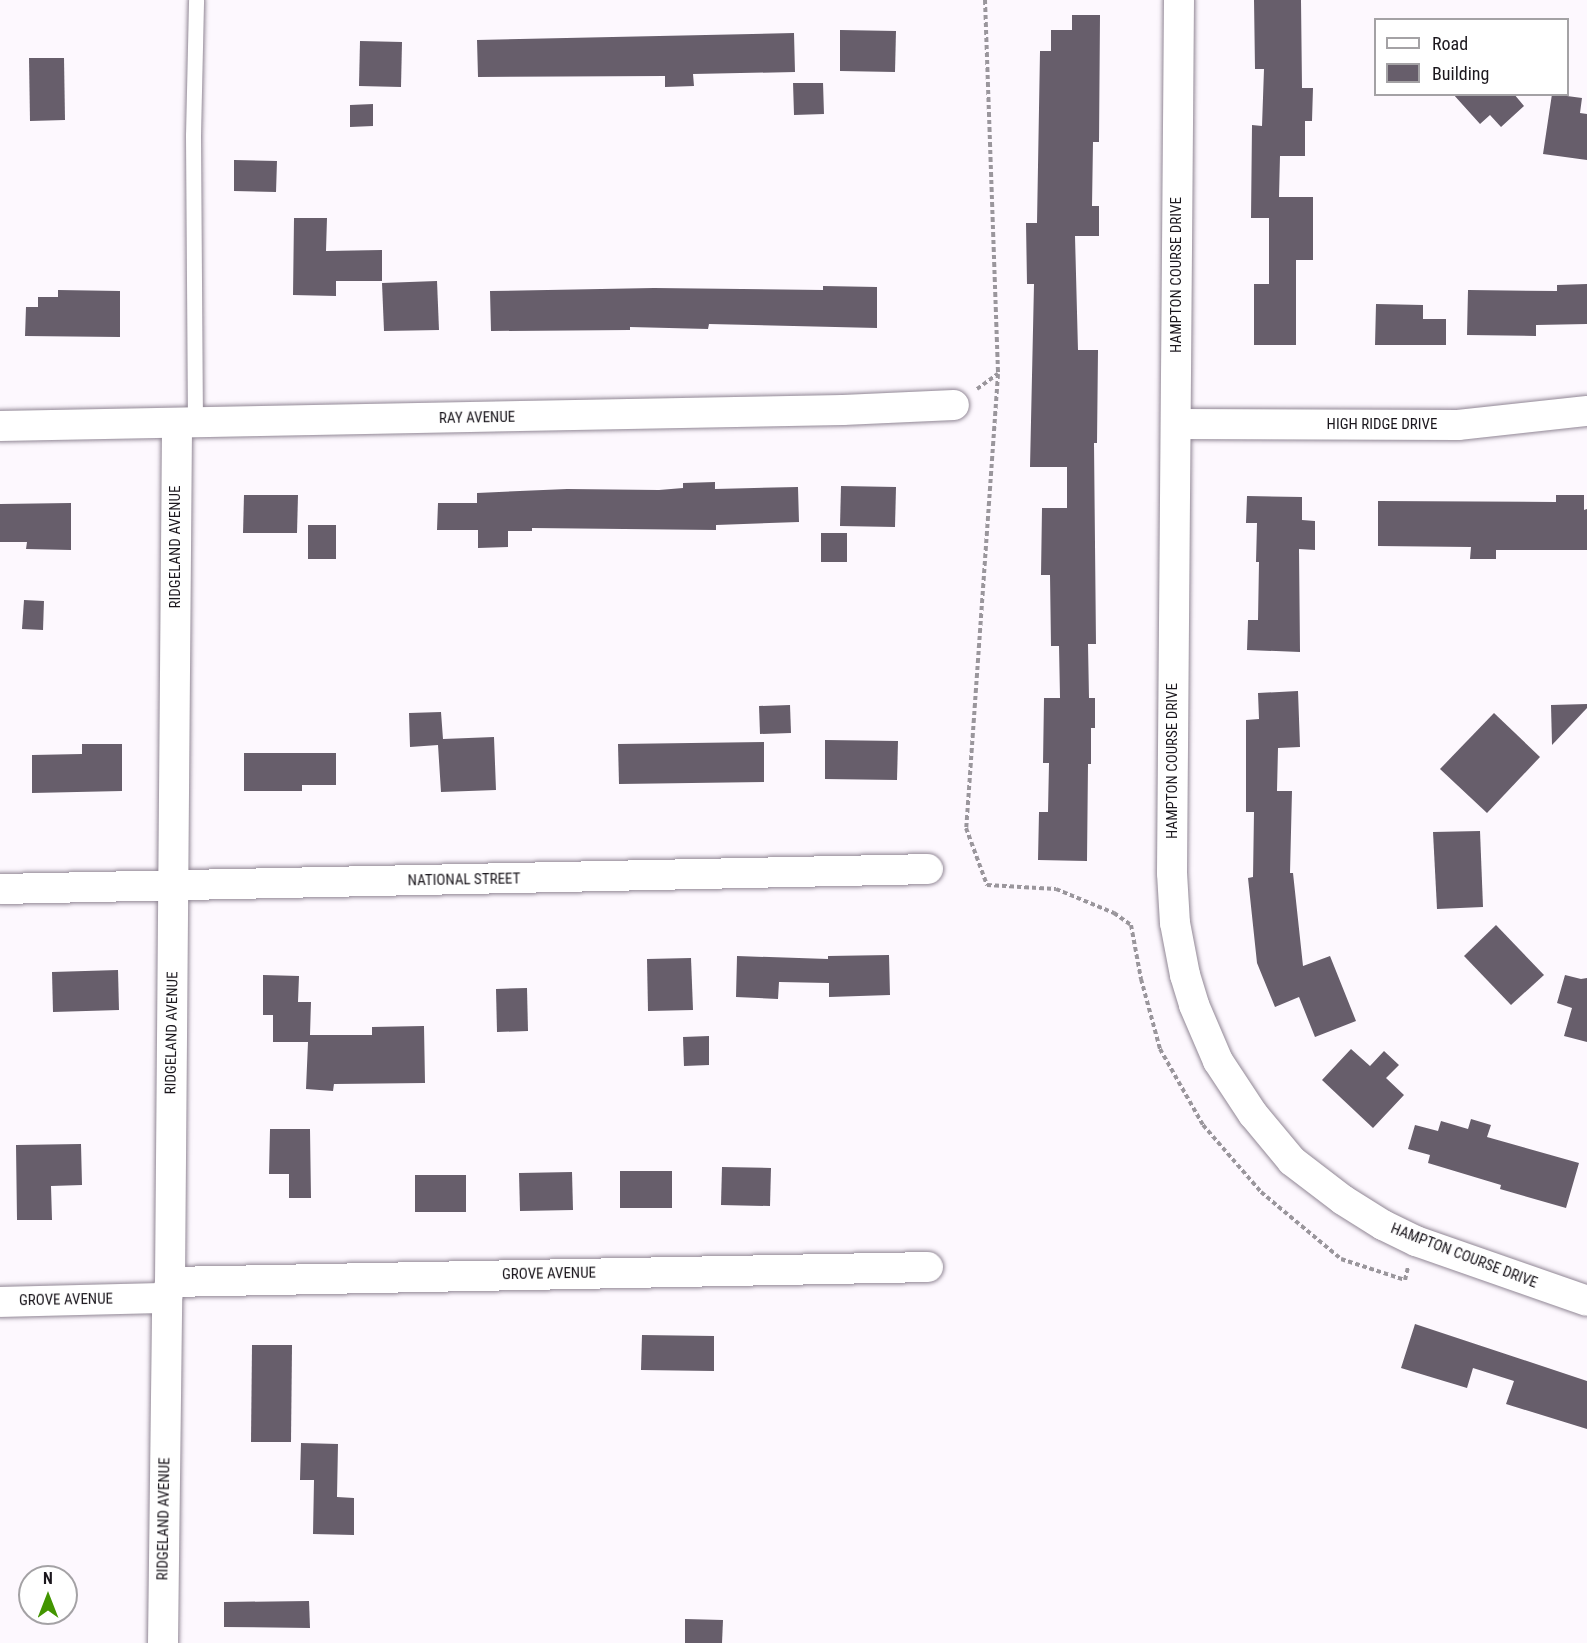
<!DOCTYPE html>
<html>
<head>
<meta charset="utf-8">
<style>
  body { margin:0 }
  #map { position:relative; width:1587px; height:1643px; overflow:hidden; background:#fdf8fe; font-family:"Roboto Condensed",sans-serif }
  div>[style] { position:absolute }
  .building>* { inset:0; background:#675e6b }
  .path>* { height:4px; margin-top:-2px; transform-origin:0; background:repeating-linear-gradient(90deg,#9a969c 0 4.5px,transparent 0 7.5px) }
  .roads { filter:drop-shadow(0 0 2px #918795) drop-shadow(0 0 2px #918795) }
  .lane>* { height:15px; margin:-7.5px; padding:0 7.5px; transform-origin:7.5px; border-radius:7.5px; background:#fff }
  .street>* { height:30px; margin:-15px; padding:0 15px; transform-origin:15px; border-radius:15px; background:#fff }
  span { translate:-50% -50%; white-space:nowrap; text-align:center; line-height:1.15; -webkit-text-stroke:6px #fff; paint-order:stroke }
  .street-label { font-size:15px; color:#1b171d }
  .legend { position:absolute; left:1374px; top:18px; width:195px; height:78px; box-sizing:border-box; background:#fff; border:2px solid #a4a2a5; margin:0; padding:8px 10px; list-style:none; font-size:18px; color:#1b171d }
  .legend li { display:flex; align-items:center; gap:12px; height:30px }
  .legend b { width:30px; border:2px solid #a4a2a5 }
  .north { position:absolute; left:18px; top:1565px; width:60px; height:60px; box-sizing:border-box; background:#fff; border:2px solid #a4a2a5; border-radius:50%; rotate:0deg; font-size:16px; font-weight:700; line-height:24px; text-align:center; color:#1b171d }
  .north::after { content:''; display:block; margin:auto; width:21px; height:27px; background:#429500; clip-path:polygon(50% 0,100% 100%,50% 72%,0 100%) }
</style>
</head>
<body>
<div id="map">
  <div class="building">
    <div style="clip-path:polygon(1254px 0,1301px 0,1302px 88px,1313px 88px,1312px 121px,1305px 121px,1305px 156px,1280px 156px,1279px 197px,1313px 197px,1313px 260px,1296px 260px,1296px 345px,1254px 345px,1254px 284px,1269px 284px,1269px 218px,1251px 218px,1252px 125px,1262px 126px,1264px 69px,1255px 69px)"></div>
    <div style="clip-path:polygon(1072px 15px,1100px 15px,1099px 142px,1093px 142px,1092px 206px,1099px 206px,1099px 236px,1075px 236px,1078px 350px,1098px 350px,1097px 443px,1094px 443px,1096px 644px,1088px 644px,1089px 698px,1095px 698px,1095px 728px,1091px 728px,1091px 764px,1088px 764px,1087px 861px,1038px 860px,1039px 812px,1048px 812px,1049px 763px,1043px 763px,1044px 698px,1060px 698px,1059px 646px,1051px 646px,1050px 575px,1041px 575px,1042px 508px,1067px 508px,1067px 467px,1030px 467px,1034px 284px,1027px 284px,1026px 223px,1037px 223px,1040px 51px,1051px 51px,1051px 30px,1072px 30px)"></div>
    <div style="clip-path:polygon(840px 30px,896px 31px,895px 72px,840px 71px)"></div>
    <div style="clip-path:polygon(794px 33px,795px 72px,693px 74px,694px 86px,665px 87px,665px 76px,478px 77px,477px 40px)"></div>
    <div style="clip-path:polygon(360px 41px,402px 42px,401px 87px,359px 86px)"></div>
    <div style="clip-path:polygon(29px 58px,64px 58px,65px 120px,30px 121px)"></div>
    <div style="clip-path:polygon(793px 83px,823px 83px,824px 114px,794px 115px)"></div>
    <div style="clip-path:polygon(1453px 94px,1514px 94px,1524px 106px,1501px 127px,1490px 115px,1480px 124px)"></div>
    <div style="clip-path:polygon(1552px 94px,1582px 98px,1580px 113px,1587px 114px,1587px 160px,1543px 154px)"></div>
    <div style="clip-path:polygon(373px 104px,373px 126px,350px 127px,350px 105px)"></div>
    <div style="clip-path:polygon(234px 160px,277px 161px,276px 192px,234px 191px)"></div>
    <div style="clip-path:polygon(294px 218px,327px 218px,326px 251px,382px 250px,382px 281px,336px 281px,336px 296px,293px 295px)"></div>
    <div style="clip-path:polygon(437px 281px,439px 330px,384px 331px,382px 283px)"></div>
    <div style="clip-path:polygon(1587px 284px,1587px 324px,1536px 325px,1536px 336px,1467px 335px,1468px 290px,1557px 291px,1557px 285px)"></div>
    <div style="clip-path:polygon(823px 286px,877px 287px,877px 328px,709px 324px,708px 329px,630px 327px,630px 330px,491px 331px,490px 291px,654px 288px,823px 290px)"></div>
    <div style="clip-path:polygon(58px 290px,120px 291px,120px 337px,25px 336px,26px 307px,38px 307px,38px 297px,58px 297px)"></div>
    <div style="clip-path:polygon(1376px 304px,1423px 305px,1423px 319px,1446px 319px,1446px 345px,1375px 345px)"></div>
    <div style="clip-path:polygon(715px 482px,715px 489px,798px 487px,799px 522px,716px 525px,716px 530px,532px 528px,532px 531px,508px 531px,508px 547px,478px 548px,478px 530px,437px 530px,438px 503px,477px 503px,477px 493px,567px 489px,659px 490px,683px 488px,683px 483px)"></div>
    <div style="clip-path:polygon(841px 486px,896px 487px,895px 527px,840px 526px)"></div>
    <div style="clip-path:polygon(244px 495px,298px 495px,297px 533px,243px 533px)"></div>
    <div style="clip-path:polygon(1556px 495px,1584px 495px,1584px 510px,1587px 509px,1587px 550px,1496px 550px,1496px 559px,1470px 559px,1471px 547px,1378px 546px,1378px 501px,1556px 502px)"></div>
    <div style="clip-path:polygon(1247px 496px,1302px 497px,1302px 520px,1315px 521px,1315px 550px,1299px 549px,1300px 652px,1247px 650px,1248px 620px,1258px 620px,1259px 562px,1256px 562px,1257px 523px,1246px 523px)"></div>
    <div style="clip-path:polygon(71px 503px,71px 550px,26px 549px,27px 542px,0 542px,0 504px)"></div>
    <div style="clip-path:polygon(308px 525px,336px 525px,336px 559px,308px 559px)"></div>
    <div style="clip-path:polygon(821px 533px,847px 533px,847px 562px,821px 562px)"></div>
    <div style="clip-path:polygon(24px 600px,44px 601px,43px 630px,22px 629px)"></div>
    <div style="clip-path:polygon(1298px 691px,1300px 747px,1278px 748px,1277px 791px,1292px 791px,1290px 873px,1293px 873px,1303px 966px,1330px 956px,1356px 1021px,1315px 1037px,1299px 997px,1275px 1007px,1257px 963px,1248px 878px,1253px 877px,1254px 812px,1246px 812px,1246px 720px,1259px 719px,1258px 693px)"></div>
    <div style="clip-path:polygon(1587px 704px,1587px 708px,1552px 745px,1551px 705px)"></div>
    <div style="clip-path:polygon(790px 705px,791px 733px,760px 734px,759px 706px)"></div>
    <div style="clip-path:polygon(441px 712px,443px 739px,494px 737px,496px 790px,441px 792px,438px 745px,410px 747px,409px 713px)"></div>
    <div style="clip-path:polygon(1494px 713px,1540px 757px,1487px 813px,1440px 769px)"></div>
    <div style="clip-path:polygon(825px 740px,898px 741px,897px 780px,825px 779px)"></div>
    <div style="clip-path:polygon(764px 742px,764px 782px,619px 784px,618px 744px)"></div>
    <div style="clip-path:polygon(82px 744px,122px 744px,122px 791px,32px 793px,32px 755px,82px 754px)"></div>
    <div style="clip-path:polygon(244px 753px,336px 753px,336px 785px,302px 785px,302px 791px,244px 791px)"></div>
    <div style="clip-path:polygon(1480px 831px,1483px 907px,1437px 909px,1433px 832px)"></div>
    <div style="clip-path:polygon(1496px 925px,1544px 975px,1511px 1005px,1464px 956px)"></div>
    <div style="clip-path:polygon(889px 955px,890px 995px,829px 997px,829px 983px,779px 982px,778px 999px,736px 997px,737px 956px,828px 959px,828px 956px)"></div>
    <div style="clip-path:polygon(691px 958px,693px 1010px,648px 1011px,647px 959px)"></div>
    <div style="clip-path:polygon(118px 970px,119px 1010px,53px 1012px,52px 972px)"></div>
    <div style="clip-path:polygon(263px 975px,299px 976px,298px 1002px,311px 1002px,310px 1035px,372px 1035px,372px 1027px,424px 1026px,425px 1083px,334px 1084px,333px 1091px,306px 1089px,308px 1042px,273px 1042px,273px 1015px,263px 1015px)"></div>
    <div style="clip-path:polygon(1565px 975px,1581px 979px,1587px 978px,1587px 1042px,1564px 1036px,1572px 1008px,1557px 1003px)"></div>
    <div style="clip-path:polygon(527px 988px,528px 1031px,497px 1032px,496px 989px)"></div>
    <div style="clip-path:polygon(709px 1036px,709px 1065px,684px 1066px,683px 1037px)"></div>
    <div style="clip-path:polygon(1351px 1049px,1370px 1066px,1384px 1051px,1399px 1065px,1386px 1078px,1404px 1095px,1373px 1128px,1322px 1080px)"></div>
    <div style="clip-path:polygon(1471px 1119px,1491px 1125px,1487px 1137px,1579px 1163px,1566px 1208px,1500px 1189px,1501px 1185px,1428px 1163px,1430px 1155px,1408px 1149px,1415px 1125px,1438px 1131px,1441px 1121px,1468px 1129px)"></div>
    <div style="clip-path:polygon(270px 1129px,310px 1129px,311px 1198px,289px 1198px,289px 1174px,269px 1174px)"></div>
    <div style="clip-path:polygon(81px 1144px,82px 1185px,51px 1186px,52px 1220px,17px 1220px,16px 1145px)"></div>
    <div style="clip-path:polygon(722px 1167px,771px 1168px,770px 1206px,721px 1205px)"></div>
    <div style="clip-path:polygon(620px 1171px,672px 1171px,672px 1208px,620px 1208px)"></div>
    <div style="clip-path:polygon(572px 1172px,573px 1210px,520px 1211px,519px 1173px)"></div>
    <div style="clip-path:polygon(415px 1175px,466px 1175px,466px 1212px,415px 1212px)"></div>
    <div style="clip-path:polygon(1415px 1324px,1587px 1381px,1587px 1429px,1506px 1404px,1514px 1381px,1473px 1368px,1467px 1388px,1401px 1368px)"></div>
    <div style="clip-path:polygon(642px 1335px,714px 1336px,714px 1371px,641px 1370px)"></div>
    <div style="clip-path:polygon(252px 1345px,292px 1345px,291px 1442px,251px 1442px)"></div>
    <div style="clip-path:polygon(301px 1443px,338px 1444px,337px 1497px,354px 1498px,354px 1535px,313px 1534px,314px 1480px,300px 1480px)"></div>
    <div style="clip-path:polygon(309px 1601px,310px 1628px,224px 1627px,224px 1602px)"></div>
    <div style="clip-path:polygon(685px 1619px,723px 1620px,722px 1643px,685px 1643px)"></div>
  </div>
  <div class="path">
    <div style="left:985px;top:0;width:374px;rotate:88deg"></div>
    <div style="left:998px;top:374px;width:455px;rotate:94deg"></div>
    <div style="left:966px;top:828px;width:61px;rotate:69.8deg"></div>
    <div style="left:987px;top:885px;width:69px;rotate:3.3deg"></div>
    <div style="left:1056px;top:889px;width:63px;rotate:22.5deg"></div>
    <div style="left:1114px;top:913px;width:21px;rotate:35deg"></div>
    <div style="left:1131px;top:925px;width:55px;rotate:79.5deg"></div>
    <div style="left:1141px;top:979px;width:73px;rotate:74.8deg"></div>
    <div style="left:1160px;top:1049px;width:87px;rotate:60.5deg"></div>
    <div style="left:1203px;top:1125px;width:89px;rotate:49.1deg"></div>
    <div style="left:1261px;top:1192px;width:104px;rotate:39.9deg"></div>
    <div style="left:1341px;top:1259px;width:67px;rotate:18.2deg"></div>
    <div style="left:1405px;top:1280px;width:13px;rotate:-77deg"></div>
    <div style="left:977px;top:389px;width:26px;rotate:-36deg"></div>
  </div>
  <div class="roads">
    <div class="lane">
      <div style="left:195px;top:423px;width:288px;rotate:-90.4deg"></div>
      <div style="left:193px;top:135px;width:135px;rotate:-88.7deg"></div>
    </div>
    <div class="street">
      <div style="left:1179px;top:0;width:873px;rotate:90.46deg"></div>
      <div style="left:1172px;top:873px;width:50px;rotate:86.6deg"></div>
      <div style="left:1175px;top:923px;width:53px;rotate:79.1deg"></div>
      <div style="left:1185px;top:975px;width:31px;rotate:73deg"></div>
      <div style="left:1194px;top:1005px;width:61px;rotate:66.8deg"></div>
      <div style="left:1218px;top:1061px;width:64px;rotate:56.6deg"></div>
      <div style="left:1253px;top:1114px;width:61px;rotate:50.3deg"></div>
      <div style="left:1292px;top:1161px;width:64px;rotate:37.4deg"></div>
      <div style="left:1343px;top:1200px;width:47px;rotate:32deg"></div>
      <div style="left:1383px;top:1225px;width:37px;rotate:26deg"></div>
      <div style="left:1416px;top:1241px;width:181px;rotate:19.3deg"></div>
      <div style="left:1176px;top:424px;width:282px;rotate:0.2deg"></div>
      <div style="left:1458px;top:425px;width:130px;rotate:-6.2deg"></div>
      <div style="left:0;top:426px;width:843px;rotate:-1.09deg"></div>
      <div style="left:843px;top:410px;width:111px;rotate:-2.6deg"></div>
      <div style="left:0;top:889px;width:928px;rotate:-1.23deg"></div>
      <div style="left:170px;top:1282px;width:758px;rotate:-1.13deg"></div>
      <div style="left:0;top:1302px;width:167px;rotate:-1.4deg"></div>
      <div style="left:163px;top:1643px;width:345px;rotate:-89.3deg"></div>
      <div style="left:167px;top:1298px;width:16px;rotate:-79deg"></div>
      <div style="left:170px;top:1282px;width:858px;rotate:-89.53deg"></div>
    </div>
  </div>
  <div class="street-label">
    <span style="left:1177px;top:275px;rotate:-90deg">HAMPTON COURSE DRIVE</span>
    <span style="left:477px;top:418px;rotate:-1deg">RAY AVENUE</span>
    <span style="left:1382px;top:425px">HIGH RIDGE DRIVE</span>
    <span style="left:176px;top:547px;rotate:-90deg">RIDGELAND AVENUE</span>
    <span style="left:1173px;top:761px;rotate:-90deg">HAMPTON COURSE DRIVE</span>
    <span style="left:464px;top:880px;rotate:-1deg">NATIONAL STREET</span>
    <span style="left:172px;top:1033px;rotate:-89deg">RIDGELAND AVENUE</span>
    <span style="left:1464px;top:1256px;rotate:21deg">HAMPTON COURSE DRIVE</span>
    <span style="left:549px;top:1274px;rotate:-1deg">GROVE AVENUE</span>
    <span style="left:66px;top:1300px;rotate:-1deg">GROVE AVENUE</span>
    <span style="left:164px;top:1519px;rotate:-89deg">RIDGELAND AVENUE</span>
  </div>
  <ul class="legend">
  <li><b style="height:8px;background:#fff"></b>Road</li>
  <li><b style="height:16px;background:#675e6b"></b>Building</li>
  </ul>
  <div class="north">N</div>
</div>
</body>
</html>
